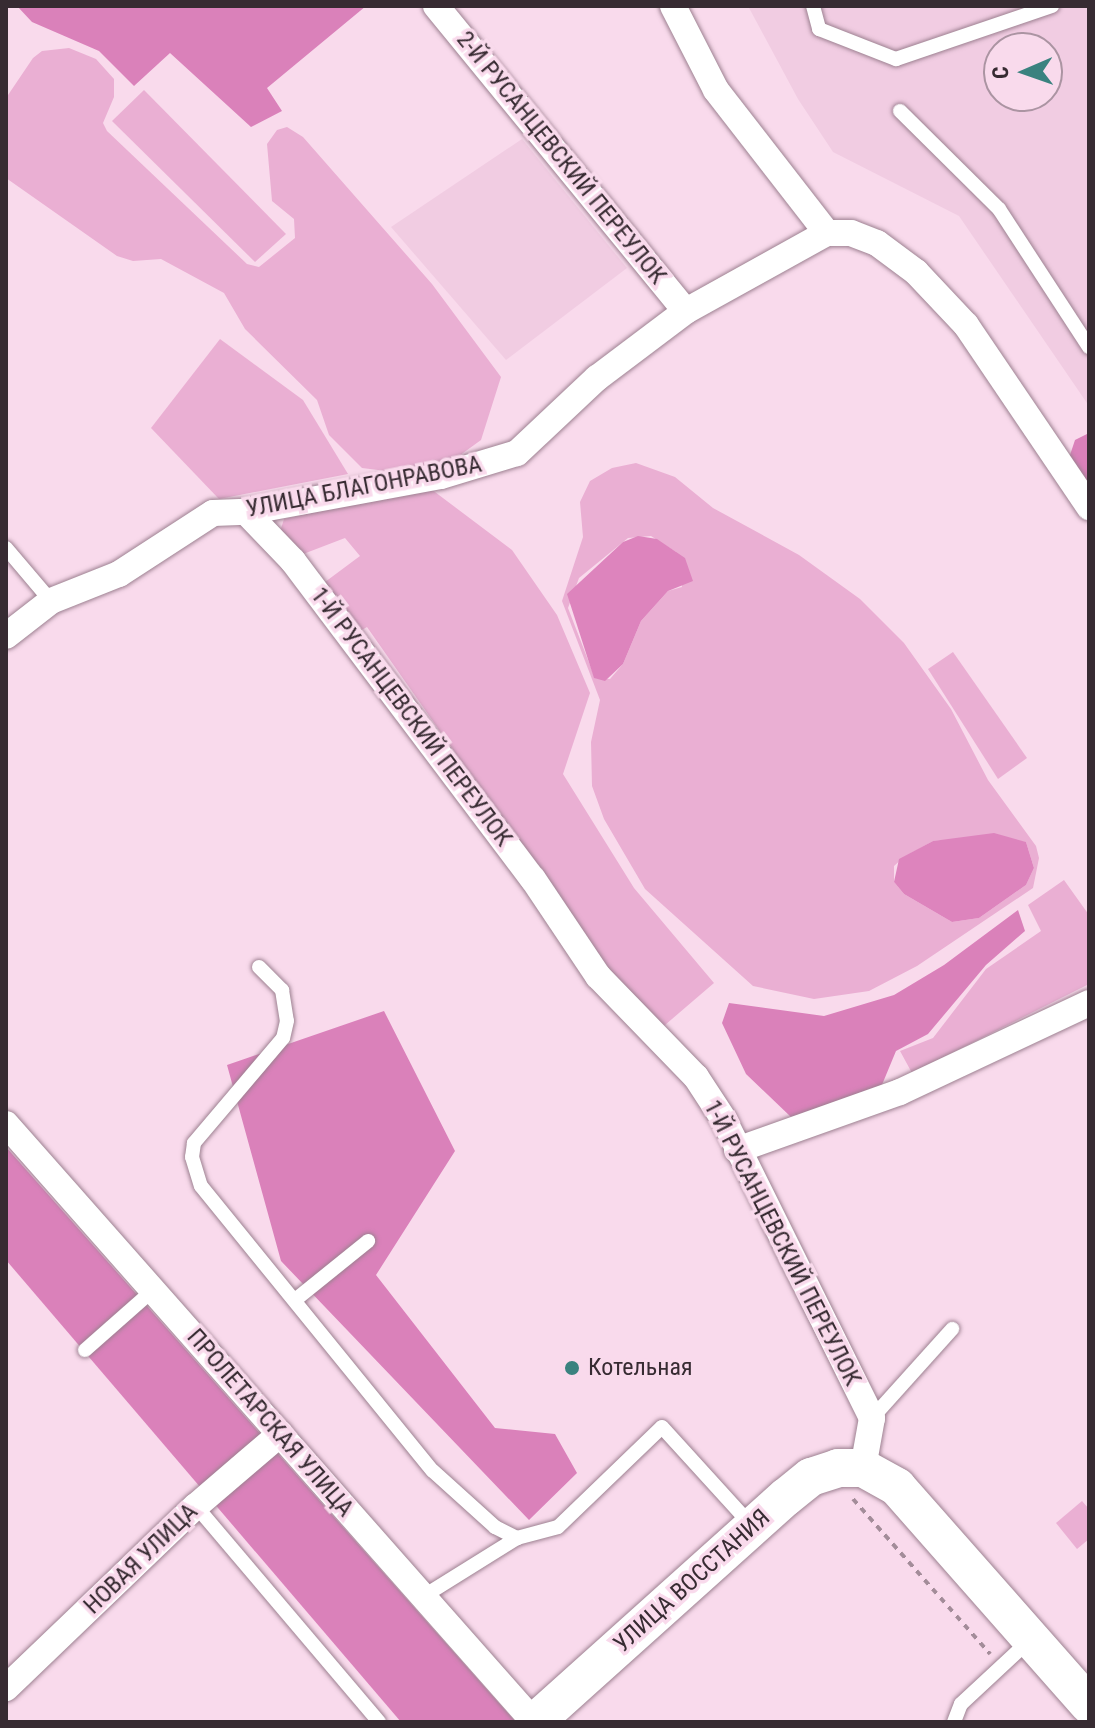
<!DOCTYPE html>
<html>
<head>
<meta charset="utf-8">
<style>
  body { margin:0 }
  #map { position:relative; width:1095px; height:1728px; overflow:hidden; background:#f9daec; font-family:"Roboto Condensed",sans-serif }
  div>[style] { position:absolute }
  .built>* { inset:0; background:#f1cce2 }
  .green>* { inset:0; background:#eaafd3 }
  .forest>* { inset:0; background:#da81ba }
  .water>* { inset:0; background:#dd84bd }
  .path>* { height:4px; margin-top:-2px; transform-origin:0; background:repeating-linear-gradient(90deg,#a38c99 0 6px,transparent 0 12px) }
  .roads { filter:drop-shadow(0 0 2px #9d8191) drop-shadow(0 0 2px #9d8191) }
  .lane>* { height:14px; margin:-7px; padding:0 7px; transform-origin:7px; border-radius:7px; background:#fff }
  .street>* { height:26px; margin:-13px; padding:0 13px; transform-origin:13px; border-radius:13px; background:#fff }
  .secondary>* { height:38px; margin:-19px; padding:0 19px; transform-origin:19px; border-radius:19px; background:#fff }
  .dots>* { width:22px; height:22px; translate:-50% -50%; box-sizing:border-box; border:4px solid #f9daec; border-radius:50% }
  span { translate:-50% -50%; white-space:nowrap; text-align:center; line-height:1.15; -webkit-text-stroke:7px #f9daec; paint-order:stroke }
  .street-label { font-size:24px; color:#372b32 }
  .poi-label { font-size:24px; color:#372b32 }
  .left { translate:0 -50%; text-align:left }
  .frame { position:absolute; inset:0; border:8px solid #372b32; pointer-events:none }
  .north { position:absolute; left:983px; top:32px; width:80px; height:80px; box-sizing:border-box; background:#f9daec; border:2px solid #ab94a2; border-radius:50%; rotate:268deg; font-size:22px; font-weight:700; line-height:32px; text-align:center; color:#372b32 }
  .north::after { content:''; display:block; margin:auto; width:28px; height:36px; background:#3a827f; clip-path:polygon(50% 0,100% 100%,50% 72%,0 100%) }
</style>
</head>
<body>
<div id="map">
  <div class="built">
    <div style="clip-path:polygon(evenodd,748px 6px,1089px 6px,1089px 406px,959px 216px,833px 152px,798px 99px,748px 6px,999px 48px,1047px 48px,1047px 96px,999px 96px,999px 48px)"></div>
    <div style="clip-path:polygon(522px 139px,627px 268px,506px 360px,391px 227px)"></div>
  </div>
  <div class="green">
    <div style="clip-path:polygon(69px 48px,96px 59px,114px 79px,114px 97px,103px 123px,107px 131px,247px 264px,259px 267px,295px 238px,294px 219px,272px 201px,267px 144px,277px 130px,287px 127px,303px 137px,432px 284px,501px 377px,481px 440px,452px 461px,394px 472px,362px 468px,329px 435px,317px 400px,245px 329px,224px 293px,161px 259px,133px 261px,117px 256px,6px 178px,6px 98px,33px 58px,42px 51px)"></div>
    <div style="clip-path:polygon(144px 90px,286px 234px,255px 262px,112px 121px)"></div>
    <div style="clip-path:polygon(220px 339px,303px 400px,348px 474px,219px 499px,151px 428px)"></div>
    <div style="clip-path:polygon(evenodd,636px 463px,675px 477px,713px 508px,799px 555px,860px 599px,904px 643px,951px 709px,988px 780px,1036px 846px,1039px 858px,1033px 888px,917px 966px,869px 991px,814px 999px,753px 986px,645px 889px,604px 819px,592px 786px,591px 742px,600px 700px,562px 601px,583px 537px,580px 502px,590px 481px,612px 468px,636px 463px,651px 536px,676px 552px,682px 587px,668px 591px,641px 621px,623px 664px,610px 679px,595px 678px,568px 608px,579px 578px,628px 538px,651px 536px,636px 463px,974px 838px,1026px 842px,1034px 868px,1026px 885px,979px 918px,952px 922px,904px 894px,894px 882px,894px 866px,904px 857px,933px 841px,974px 838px)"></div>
    <div style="clip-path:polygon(427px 486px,512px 550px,557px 615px,590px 693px,563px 774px,634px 888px,714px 983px,658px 1031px,577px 927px,367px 627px,357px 633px,321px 585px,360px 556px,345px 538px,298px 556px,279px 535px,284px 519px)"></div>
    <div style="clip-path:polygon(953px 652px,1027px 758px,998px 779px,928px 669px)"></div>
    <div style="clip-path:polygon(1064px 880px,1089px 915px,1089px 984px,912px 1073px,900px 1051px,933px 1038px,986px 969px,1041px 931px,1028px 905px)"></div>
    <div style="clip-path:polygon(1082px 1501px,1089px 1509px,1089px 1539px,1077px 1549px,1056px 1523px)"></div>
  </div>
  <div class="forest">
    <div style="clip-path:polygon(17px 6px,366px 6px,267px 88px,282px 111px,251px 127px,170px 53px,134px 86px,99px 51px,32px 22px)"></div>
    <div style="clip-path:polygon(1089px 433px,1089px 494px,1069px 458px,1075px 440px)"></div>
    <div style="clip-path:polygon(1018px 910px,1025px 931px,986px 965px,928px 1034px,896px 1051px,879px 1092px,791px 1117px,746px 1074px,722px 1023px,729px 1003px,824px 1016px,894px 995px,944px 965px)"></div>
    <div style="clip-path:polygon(384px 1011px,455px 1151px,376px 1275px,495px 1428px,555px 1434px,577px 1473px,529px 1520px,281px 1261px,227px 1065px)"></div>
    <div style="clip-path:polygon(6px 1147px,514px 1720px,511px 1722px,401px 1722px,6px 1260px)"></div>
  </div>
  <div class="water">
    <div style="clip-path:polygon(638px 536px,657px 539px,685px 558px,693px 581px,668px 591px,641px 621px,623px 664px,605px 681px,594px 678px,567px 594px,623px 542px)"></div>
    <div style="clip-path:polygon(994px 833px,1026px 842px,1034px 868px,1026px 885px,979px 918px,952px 922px,904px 894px,894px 882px,899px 859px,933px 841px)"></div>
  </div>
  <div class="path">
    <div style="left:853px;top:1499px;width:207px;rotate:48.5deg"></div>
  </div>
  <div class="roads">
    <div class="lane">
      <div style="left:813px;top:6px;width:24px;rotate:75deg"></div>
      <div style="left:819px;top:29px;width:83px;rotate:21.3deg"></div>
      <div style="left:896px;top:59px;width:165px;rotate:-18.8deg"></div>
      <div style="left:900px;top:111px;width:139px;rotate:44.7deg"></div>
      <div style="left:999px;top:209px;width:165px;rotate:56.9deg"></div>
      <div style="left:6px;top:548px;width:70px;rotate:49.7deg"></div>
      <div style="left:259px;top:967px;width:33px;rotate:45deg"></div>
      <div style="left:282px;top:990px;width:31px;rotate:81deg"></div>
      <div style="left:287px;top:1021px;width:17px;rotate:103deg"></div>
      <div style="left:283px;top:1038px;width:138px;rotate:130.3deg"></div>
      <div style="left:194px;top:1143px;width:14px;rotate:98deg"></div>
      <div style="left:192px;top:1157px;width:30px;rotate:73deg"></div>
      <div style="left:201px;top:1186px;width:367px;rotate:50.9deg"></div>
      <div style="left:433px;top:1471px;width:84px;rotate:42.1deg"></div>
      <div style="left:495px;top:1527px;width:25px;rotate:27deg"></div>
      <div style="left:517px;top:1538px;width:42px;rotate:-15deg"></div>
      <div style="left:558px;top:1527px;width:144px;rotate:-43.9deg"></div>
      <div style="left:662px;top:1427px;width:134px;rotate:47.7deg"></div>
      <div style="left:295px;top:1300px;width:94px;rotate:-38.9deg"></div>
      <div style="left:85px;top:1350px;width:91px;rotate:-41.4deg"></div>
      <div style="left:872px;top:1418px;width:120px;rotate:-48deg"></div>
      <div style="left:196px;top:1506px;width:283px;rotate:49.7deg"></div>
      <div style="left:424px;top:1596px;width:110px;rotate:-31.9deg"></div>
      <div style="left:954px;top:1722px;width:19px;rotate:-69deg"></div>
      <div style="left:961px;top:1704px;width:96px;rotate:-42.9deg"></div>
    </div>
    <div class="street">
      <div style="left:436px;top:6px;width:394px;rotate:50.7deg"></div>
      <div style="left:673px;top:6px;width:94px;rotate:62.9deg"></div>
      <div style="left:716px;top:90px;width:181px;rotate:52.2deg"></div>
      <div style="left:246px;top:512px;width:68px;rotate:46.2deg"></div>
      <div style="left:293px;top:561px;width:398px;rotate:53deg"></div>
      <div style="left:533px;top:879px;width:117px;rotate:56.2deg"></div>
      <div style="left:598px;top:976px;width:141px;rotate:45.9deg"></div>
      <div style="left:696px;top:1077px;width:51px;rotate:56.9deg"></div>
      <div style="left:724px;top:1120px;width:333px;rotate:63.6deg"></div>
      <div style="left:872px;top:1418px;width:51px;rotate:100.2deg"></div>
      <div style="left:6px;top:636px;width:57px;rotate:-37.9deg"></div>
      <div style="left:51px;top:601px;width:73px;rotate:-21.7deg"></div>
      <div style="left:119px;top:574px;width:112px;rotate:-33deg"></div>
      <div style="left:213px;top:513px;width:33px;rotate:-2deg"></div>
      <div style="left:246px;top:512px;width:198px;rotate:-10.5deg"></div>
      <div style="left:441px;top:476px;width:79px;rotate:-16.8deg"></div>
      <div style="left:517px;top:453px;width:110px;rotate:-43.2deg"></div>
      <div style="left:597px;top:378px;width:111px;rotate:-37deg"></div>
      <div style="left:686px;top:311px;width:161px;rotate:-29deg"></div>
      <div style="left:827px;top:233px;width:24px"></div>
      <div style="left:851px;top:233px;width:28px;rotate:21deg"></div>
      <div style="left:877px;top:243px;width:49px;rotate:36.6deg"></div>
      <div style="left:916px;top:272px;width:73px;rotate:46.7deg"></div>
      <div style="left:966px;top:325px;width:220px;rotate:55.9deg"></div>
      <div style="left:6px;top:1124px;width:798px;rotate:48.56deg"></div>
      <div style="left:737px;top:1150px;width:173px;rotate:-19.6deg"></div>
      <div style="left:900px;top:1092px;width:209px;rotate:-25.2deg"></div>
      <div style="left:6px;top:1688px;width:263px;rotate:-43.8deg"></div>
      <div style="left:196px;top:1506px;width:111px;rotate:-40.6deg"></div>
    </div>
    <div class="secondary">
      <div style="left:535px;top:1722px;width:337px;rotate:-41.9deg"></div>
      <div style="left:786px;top:1497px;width:32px;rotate:-39deg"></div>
      <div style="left:811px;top:1477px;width:28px;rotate:-18deg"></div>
      <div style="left:838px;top:1468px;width:25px"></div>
      <div style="left:863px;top:1468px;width:39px;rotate:29deg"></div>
      <div style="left:897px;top:1487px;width:290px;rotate:48.6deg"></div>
    </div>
  </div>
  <div class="dots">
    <div style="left:572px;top:1368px;background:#3a827f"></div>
  </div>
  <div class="street-label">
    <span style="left:561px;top:158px;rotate:51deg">2-Й РУСАНЦЕВСКИЙ ПЕРЕУЛОК</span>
    <span style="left:364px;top:487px;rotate:-11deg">УЛИЦА БЛАГОНРАВОВА</span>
    <span style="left:411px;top:717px;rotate:53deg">1-Й РУСАНЦЕВСКИЙ ПЕРЕУЛОК</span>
    <span style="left:782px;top:1243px;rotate:63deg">1-Й РУСАНЦЕВСКИЙ ПЕРЕУЛОК</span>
    <span style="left:270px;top:1423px;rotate:49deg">ПРОЛЕТАРСКАЯ УЛИЦА</span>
    <span style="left:141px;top:1559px;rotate:-44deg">НОВАЯ УЛИЦА</span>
    <span style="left:692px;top:1581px;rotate:-42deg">УЛИЦА ВОССТАНИЯ</span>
  </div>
  <div class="poi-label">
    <span class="left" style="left:588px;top:1368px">Котельная</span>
  </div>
  <div class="frame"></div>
  <div class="north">С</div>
</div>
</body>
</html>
